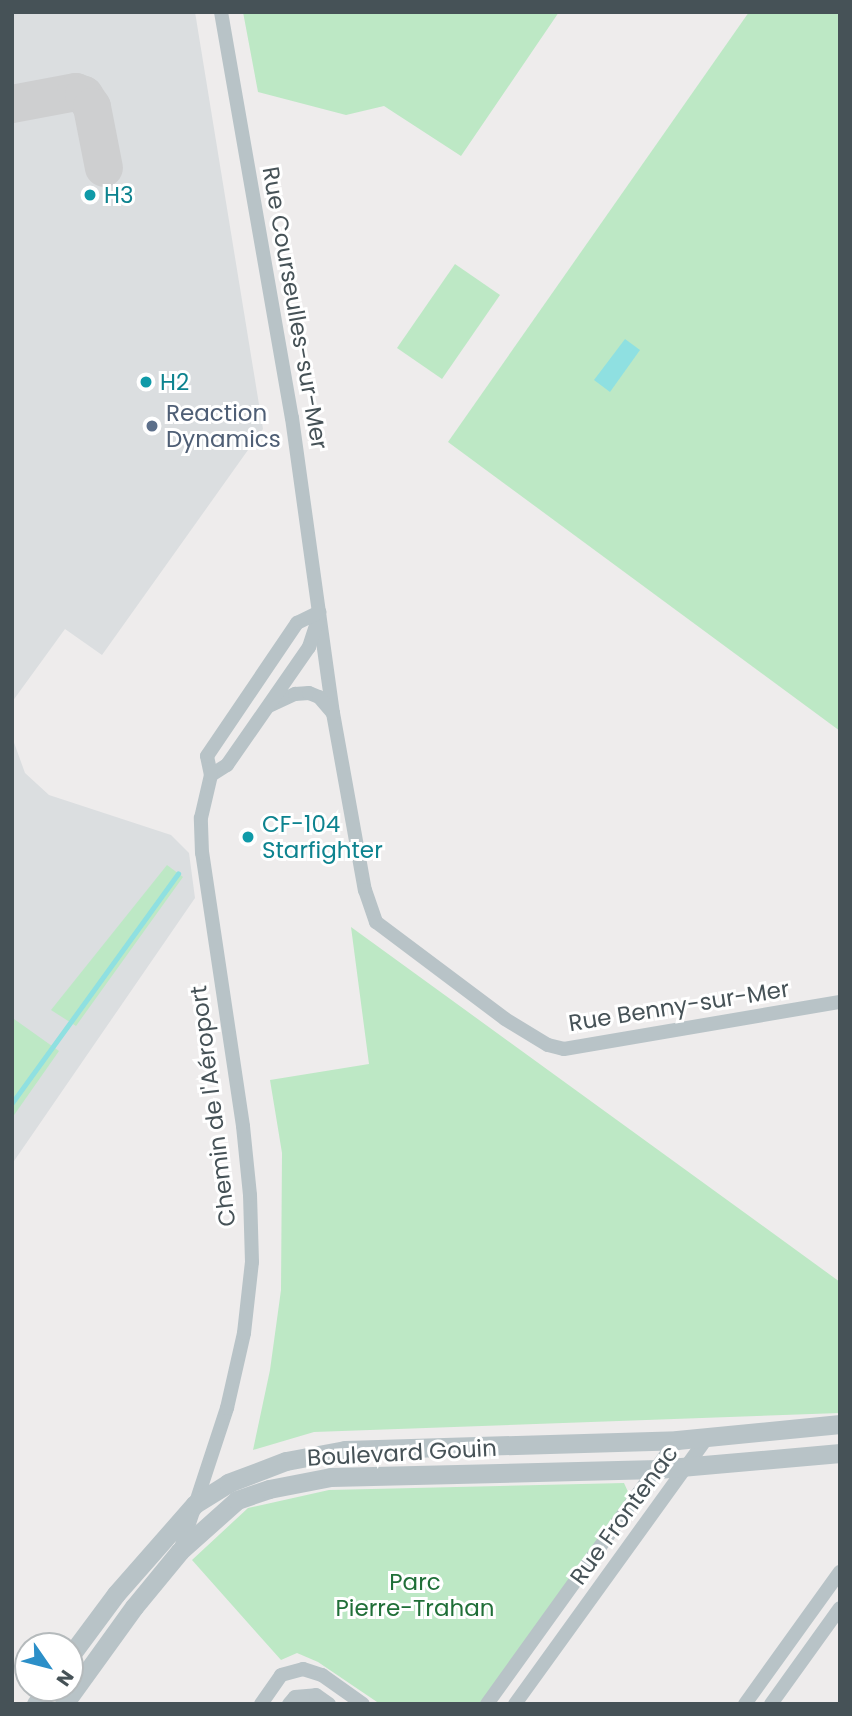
<!DOCTYPE html>
<html>
<head>
<meta charset="utf-8">
<style>
  body { margin:0 }
  #map { position:relative; width:852px; height:1716px; overflow:hidden; background:#eeecec; font-family:Poppins,sans-serif }
  div>[style] { position:absolute }
  .airport>* { inset:0; background:#dbdee0 }
  .green>* { inset:0; background:#bde8c5 }
  .water>* { inset:0; background:#8fe0e1 }
  .stream>* { height:4.5px; margin:-2.25px; padding:0 2.25px; transform-origin:2.25px; border-radius:2.25px; background:#8fe0e1 }
  .taxiway>* { height:38px; margin:-19px; padding:0 19px; transform-origin:19px; border-radius:19px; background:#cecfd0 }
  .minor>* { height:14px; margin:-7px; padding:0 7px; transform-origin:7px; border-radius:7px; background:#b8c3c7 }
  .tertiary>* { height:19px; margin:-9.5px; padding:0 9.5px; transform-origin:9.5px; border-radius:9.5px; background:#b8c3c7 }
  .dots>* { width:19px; height:19px; translate:-50% -50%; box-sizing:border-box; border:4px solid #fff; border-radius:50% }
  span { translate:-50% -50%; white-space:nowrap; text-align:center; line-height:1.15; -webkit-text-stroke:6px #fff; paint-order:stroke }
  .culture-label { font-size:23px; color:#0d838f }
  .left { translate:0 -50%; text-align:left }
  .street-label { font-size:23px; color:#465257 }
  .service-label { font-size:23px; color:#4e5e75 }
  .park-label { font-size:23px; color:#206f38 }
  .frame { position:absolute; inset:0; border:14px solid #465257; pointer-events:none }
  .north { position:absolute; left:14px; top:1632px; width:70px; height:70px; box-sizing:border-box; background:#fff; border:2px solid #b5babc; border-radius:50%; rotate:125deg; font-size:19px; font-weight:700; line-height:28px; text-align:center; color:#465257 }
  .north::after { content:''; display:block; margin:auto; width:24px; height:32px; background:#2c8fc8; clip-path:polygon(50% 0,100% 100%,50% 72%,0 100%) }
</style>
</head>
<body>
<div id="map">
  <div class="airport">
    <div style="clip-path:polygon(12px 12px,195px 12px,263px 429px,102px 655px,65px 629px,12px 702px)"></div>
    <div style="clip-path:polygon(12px 737px,25px 773px,49px 795px,171px 835px,189px 853px,195px 898px,12px 1164px)"></div>
  </div>
  <div class="green">
    <div style="clip-path:polygon(243px 12px,559px 12px,461px 156px,384px 106px,346px 115px,258px 92px)"></div>
    <div style="clip-path:polygon(749px 12px,840px 12px,840px 731px,448px 442px)"></div>
    <div style="clip-path:polygon(455px 264px,500px 295px,442px 379px,397px 348px)"></div>
    <div style="clip-path:polygon(167px 865px,183px 877px,76px 1026px,51px 1010px)"></div>
    <div style="clip-path:polygon(351px 927px,840px 1282px,840px 1413px,314px 1432px,253px 1450px,270px 1370px,281px 1290px,282px 1153px,270px 1080px,369px 1064px)"></div>
    <div style="clip-path:polygon(14px 1019px,59px 1051px,12px 1118px,12px 1021px)"></div>
    <div style="clip-path:polygon(624px 1483px,634px 1505px,483px 1704px,380px 1704px,318px 1662px,297px 1653px,281px 1660px,192px 1560px,248px 1508px,329px 1490px)"></div>
  </div>
  <div class="water">
    <div style="clip-path:polygon(625px 339px,640px 350px,610px 392px,594px 380px)"></div>
  </div>
  <div class="stream">
    <div style="left:12px;top:1103px;width:283px;rotate:-54.1deg"></div>
  </div>
  <div class="taxiway">
    <div style="left:12px;top:104px;width:65px;rotate:-10.6deg"></div>
    <div style="left:76px;top:92px;width:9px;rotate:21deg"></div>
    <div style="left:84px;top:95px;width:14px;rotate:56deg"></div>
    <div style="left:92px;top:107px;width:62px;rotate:78.9deg"></div>
  </div>
  <div class="minor">
    <div style="left:221px;top:12px;width:412px;rotate:80.1deg"></div>
    <div style="left:292px;top:418px;width:298px;rotate:82.1deg"></div>
    <div style="left:333px;top:713px;width:180px;rotate:79.8deg"></div>
    <div style="left:365px;top:890px;width:34px;rotate:71deg"></div>
    <div style="left:376px;top:922px;width:161px;rotate:36.9deg"></div>
    <div style="left:505px;top:1019px;width:50px;rotate:31.2deg"></div>
    <div style="left:548px;top:1045px;width:16px;rotate:14deg"></div>
    <div style="left:564px;top:1049px;width:280px;rotate:-9.7deg"></div>
    <div style="left:269px;top:706px;width:29px;rotate:-25deg"></div>
    <div style="left:295px;top:694px;width:14px;rotate:-4deg"></div>
    <div style="left:309px;top:693px;width:11px;rotate:22deg"></div>
    <div style="left:319px;top:697px;width:21px;rotate:49deg"></div>
    <div style="left:211px;top:775px;width:19px;rotate:-32deg"></div>
    <div style="left:227px;top:765px;width:144px;rotate:-55.2deg"></div>
    <div style="left:309px;top:647px;width:33px;rotate:-72deg"></div>
    <div style="left:180px;top:1551px;width:151px;rotate:-71.8deg"></div>
    <div style="left:227px;top:1408px;width:77px;rotate:-77.2deg"></div>
    <div style="left:244px;top:1333px;width:71px;rotate:-83.6deg"></div>
    <div style="left:252px;top:1262px;width:67px;rotate:-91.7deg"></div>
    <div style="left:250px;top:1195px;width:69px;rotate:-95.8deg"></div>
    <div style="left:243px;top:1126px;width:276px;rotate:-98.5deg"></div>
    <div style="left:202px;top:853px;width:35px;rotate:-92deg"></div>
    <div style="left:201px;top:818px;width:44px;rotate:-76.9deg"></div>
    <div style="left:211px;top:775px;width:19px;rotate:-102deg"></div>
    <div style="left:207px;top:756px;width:161px;rotate:-55.9deg"></div>
    <div style="left:297px;top:623px;width:25px;rotate:-26deg"></div>
    <div style="left:261px;top:1704px;width:35px;rotate:-55deg"></div>
    <div style="left:281px;top:1675px;width:23px;rotate:-15deg"></div>
    <div style="left:303px;top:1669px;width:20px;rotate:18deg"></div>
    <div style="left:322px;top:1675px;width:50px;rotate:35.3deg"></div>
    <div style="left:289px;top:1704px;width:9px;rotate:-49deg"></div>
    <div style="left:295px;top:1697px;width:21px;rotate:-5deg"></div>
    <div style="left:316px;top:1695px;width:16px;rotate:35deg"></div>
    <div style="left:487px;top:1704px;width:325px;rotate:-54.3deg"></div>
    <div style="left:515px;top:1704px;width:328px;rotate:-54.2deg"></div>
    <div style="left:745px;top:1704px;width:163px;rotate:-54.3deg"></div>
    <div style="left:771px;top:1704px;width:118px;rotate:-54.3deg"></div>
  </div>
  <div class="tertiary">
    <div style="left:70px;top:1656px;width:77px;rotate:-53.4deg"></div>
    <div style="left:116px;top:1594px;width:120px;rotate:-48.7deg"></div>
    <div style="left:195px;top:1504px;width:39px;rotate:-32deg"></div>
    <div style="left:228px;top:1483px;width:62px;rotate:-20.8deg"></div>
    <div style="left:286px;top:1461px;width:60px;rotate:-10.6deg"></div>
    <div style="left:345px;top:1450px;width:332px;rotate:-1.7deg"></div>
    <div style="left:677px;top:1440px;width:164px;rotate:-5.6deg"></div>
    <div style="left:36px;top:1704px;width:19px;rotate:-55deg"></div>
    <div style="left:64px;top:1704px;width:120px;rotate:-54.2deg"></div>
    <div style="left:134px;top:1607px;width:72px;rotate:-50.6deg"></div>
    <div style="left:180px;top:1551px;width:76px;rotate:-41.8deg"></div>
    <div style="left:237px;top:1500px;width:34px;rotate:-19deg"></div>
    <div style="left:269px;top:1489px;width:63px;rotate:-11deg"></div>
    <div style="left:331px;top:1477px;width:327px;rotate:-1.4deg"></div>
    <div style="left:658px;top:1469px;width:183px;rotate:-5deg"></div>
  </div>
  <div class="dots">
    <div style="left:90px;top:195px;background:#0f9aa8"></div>
    <div style="left:146px;top:382px;background:#0f9aa8"></div>
    <div style="left:152px;top:426px;background:#5c6f8a"></div>
    <div style="left:248px;top:837px;background:#0f9aa8"></div>
  </div>
  <div class="culture-label">
    <span class="left" style="left:104px;top:195px">H3</span>
    <span class="left" style="left:160px;top:382px">H2</span>
    <span class="left" style="left:262px;top:837px">CF-104<br>Starfighter</span>
  </div>
  <div class="street-label">
    <span style="left:295px;top:308px;rotate:80deg">Rue Courseulles-sur-Mer</span>
    <span style="left:679px;top:1006px;rotate:-9deg">Rue Benny-sur-Mer</span>
    <span style="left:213px;top:1106px;rotate:-97deg">Chemin de l'Aéroport</span>
    <span style="left:402px;top:1453px;rotate:-3deg">Boulevard Gouin</span>
    <span style="left:624px;top:1515px;rotate:-54deg">Rue Frontenac</span>
  </div>
  <div class="service-label">
    <span class="left" style="left:166px;top:426px">Reaction<br>Dynamics</span>
  </div>
  <div class="park-label">
    <span style="left:415px;top:1595px">Parc<br>Pierre-Trahan</span>
  </div>
  <div class="frame"></div>
  <div class="north">N</div>
</div>
</body>
</html>
